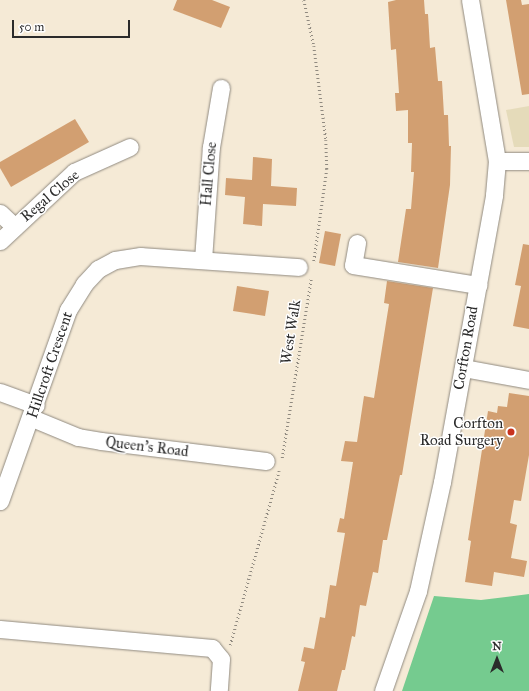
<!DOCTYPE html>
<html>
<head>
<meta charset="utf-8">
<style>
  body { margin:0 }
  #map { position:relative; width:529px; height:691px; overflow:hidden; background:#f5ead6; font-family:"IM FELL Great Primer",serif }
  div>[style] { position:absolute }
  .built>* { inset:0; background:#e5dbba }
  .green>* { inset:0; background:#75cb8f }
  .building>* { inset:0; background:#d29f71 }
  .path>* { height:2.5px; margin-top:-1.25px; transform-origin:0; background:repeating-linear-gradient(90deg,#908a80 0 1px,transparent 0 4px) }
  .roads { filter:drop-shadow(0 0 1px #908a80) drop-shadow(0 0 1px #908a80) }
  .minor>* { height:17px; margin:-8.5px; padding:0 8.5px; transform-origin:8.5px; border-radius:8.5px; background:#fff }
  .dots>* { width:11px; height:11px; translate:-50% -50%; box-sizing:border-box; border:2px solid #fff; border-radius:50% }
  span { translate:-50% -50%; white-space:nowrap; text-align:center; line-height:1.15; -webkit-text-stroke:3px #fff; paint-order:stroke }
  .street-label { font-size:15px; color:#2b2b2b }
  .poi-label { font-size:15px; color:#2b2b2b }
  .right { translate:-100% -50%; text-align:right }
  .north { position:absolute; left:477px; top:639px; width:40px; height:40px; -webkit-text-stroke:3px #fff; paint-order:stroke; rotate:0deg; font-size:11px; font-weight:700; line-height:16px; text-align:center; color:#2b2b2b }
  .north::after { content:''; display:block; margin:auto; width:14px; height:18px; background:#2b2b2b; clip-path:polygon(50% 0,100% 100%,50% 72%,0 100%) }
  .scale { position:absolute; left:12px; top:20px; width:118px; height:18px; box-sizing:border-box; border:2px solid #2b2b2b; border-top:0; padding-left:5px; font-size:12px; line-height:14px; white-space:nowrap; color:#2b2b2b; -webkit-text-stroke:3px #fff; paint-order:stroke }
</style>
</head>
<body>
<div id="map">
  <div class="built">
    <div style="clip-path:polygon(529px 106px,529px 147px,514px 147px,506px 110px)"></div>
  </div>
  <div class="green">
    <div style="clip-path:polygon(529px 594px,529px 691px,402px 691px,434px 596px,481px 600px)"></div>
  </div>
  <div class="building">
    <div style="clip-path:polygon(177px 0,212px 0,230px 7px,221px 28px,173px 10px)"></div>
    <div style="clip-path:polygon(396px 0,424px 0,425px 14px,428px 14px,430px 48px,435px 47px,438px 81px,442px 81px,444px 115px,448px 115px,449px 146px,451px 146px,450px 185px,438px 268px,398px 262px,406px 209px,411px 209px,414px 172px,411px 172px,412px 143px,408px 143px,408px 110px,396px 111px,395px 93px,399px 93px,396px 49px,391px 50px,388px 2px)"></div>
    <div style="clip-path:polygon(506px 0,521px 0,522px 5px,529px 4px,529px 94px,522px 95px)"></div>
    <div style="clip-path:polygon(75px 119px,89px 142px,11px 187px,0 168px,0 162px)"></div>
    <div style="clip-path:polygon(253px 157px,272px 159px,271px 186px,297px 188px,296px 206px,263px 204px,262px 226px,243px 224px,245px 197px,225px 195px,226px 178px,252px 180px)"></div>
    <div style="clip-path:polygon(325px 231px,341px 234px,335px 266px,319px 263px)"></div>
    <div style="clip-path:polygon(523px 244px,529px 245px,529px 329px,513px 326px,521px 286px,515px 285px)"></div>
    <div style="clip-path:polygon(387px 281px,433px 288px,402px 475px,400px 475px,387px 540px,383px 540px,378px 573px,373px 572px,366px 606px,360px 605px,355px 637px,352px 636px,345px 670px,342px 670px,337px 691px,298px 691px,305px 662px,301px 661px,304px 647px,314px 649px,320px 617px,325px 618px,330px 585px,336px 586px,345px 533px,337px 532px,340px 518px,344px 519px,353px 462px,341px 461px,345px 441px,357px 442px,364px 396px,374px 398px,389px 304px,384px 303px)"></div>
    <div style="clip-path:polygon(237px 286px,269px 291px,265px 316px,233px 311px)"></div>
    <div style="clip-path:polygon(509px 393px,529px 396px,529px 455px,521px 501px,514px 500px,510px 523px,517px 525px,511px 558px,527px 561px,524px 577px,494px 572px,492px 586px,465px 582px,471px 541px,468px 540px,488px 411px,497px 413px,498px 406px,507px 407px)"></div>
  </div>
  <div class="path">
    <div style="left:304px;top:0;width:47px;rotate:77.7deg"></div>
    <div style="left:314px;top:46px;width:95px;rotate:82.7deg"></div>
    <div style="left:326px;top:140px;width:29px;rotate:88deg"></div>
    <div style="left:327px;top:169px;width:93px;rotate:98deg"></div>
    <div style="left:282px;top:458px;width:182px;rotate:-80.8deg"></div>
    <div style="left:230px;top:645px;width:181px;rotate:-74.3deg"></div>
  </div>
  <div class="roads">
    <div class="minor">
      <div style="left:497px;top:161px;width:32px"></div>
      <div style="left:0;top:213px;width:19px;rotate:43deg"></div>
      <div style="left:0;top:241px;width:101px;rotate:-43deg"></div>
      <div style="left:74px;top:172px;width:61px;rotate:-24.1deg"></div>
      <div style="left:357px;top:243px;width:22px;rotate:100deg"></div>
      <div style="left:353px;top:265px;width:127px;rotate:9.1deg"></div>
      <div style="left:203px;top:260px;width:113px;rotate:-86deg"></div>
      <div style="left:211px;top:147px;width:60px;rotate:-80.4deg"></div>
      <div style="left:463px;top:368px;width:67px;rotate:10.3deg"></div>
      <div style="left:0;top:392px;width:38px;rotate:20deg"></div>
      <div style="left:32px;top:418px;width:50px;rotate:22.4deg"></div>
      <div style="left:78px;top:437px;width:23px;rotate:10deg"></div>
      <div style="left:101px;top:441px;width:166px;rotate:6.9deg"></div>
      <div style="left:0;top:501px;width:203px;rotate:-70.4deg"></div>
      <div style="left:68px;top:310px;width:31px;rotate:-58deg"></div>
      <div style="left:84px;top:284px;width:21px;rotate:-47deg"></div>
      <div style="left:98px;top:269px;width:19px;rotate:-28deg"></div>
      <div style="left:115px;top:260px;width:26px;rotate:-9deg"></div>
      <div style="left:141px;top:256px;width:158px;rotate:4deg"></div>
      <div style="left:0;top:629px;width:213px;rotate:5.1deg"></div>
      <div style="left:212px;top:648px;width:14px;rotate:51deg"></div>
      <div style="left:221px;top:659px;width:32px;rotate:94deg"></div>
      <div style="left:383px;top:691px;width:106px;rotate:-70.7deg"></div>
      <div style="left:418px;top:591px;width:112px;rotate:-77.6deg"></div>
      <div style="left:442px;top:482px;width:292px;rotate:-79.7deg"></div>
      <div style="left:494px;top:195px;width:34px;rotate:-85deg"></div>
      <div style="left:497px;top:161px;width:163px;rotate:-99.5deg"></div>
    </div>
  </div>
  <div class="dots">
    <div style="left:511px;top:432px;background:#c8321e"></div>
  </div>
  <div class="street-label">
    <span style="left:209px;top:174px;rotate:-85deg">Hall Close</span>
    <span style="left:50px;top:196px;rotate:-40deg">Regal Close</span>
    <span style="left:291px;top:332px;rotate:-81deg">West Walk</span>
    <span style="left:466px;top:348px;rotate:-80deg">Corfton Road</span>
    <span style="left:50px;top:365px;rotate:-71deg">Hillcroft Crescent</span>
    <span style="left:147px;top:447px;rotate:7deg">Queen's Road</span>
  </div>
  <div class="poi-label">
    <span class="right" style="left:503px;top:432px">Corfton<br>Road Surgery</span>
  </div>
  <div class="north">N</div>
  <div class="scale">50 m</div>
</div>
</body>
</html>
